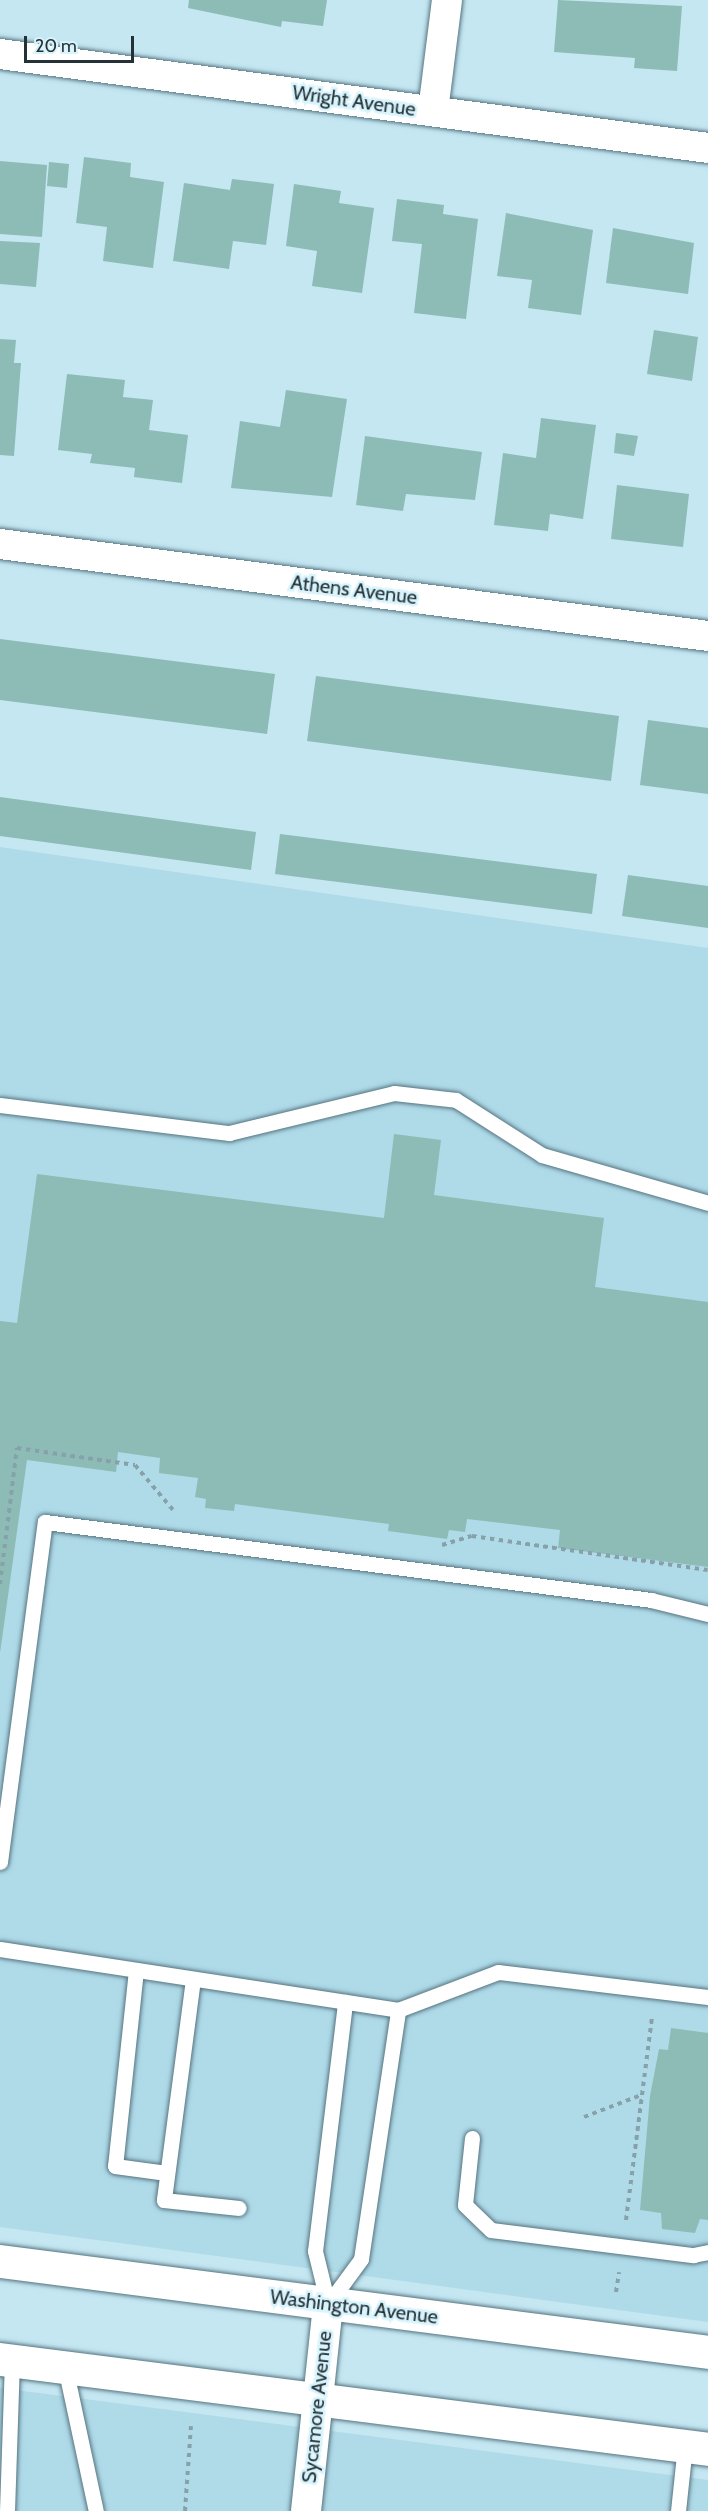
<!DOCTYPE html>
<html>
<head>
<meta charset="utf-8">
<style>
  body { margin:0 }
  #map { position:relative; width:708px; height:2511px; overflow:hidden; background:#c4e7f2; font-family:Cabin,sans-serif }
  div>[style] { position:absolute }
  .built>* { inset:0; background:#afdae8 }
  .building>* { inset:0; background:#8cbcb5 }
  .path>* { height:4px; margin-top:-2px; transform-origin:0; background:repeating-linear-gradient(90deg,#86a1a9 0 4.5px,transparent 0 9px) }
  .roads { filter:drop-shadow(0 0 2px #567580) drop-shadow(0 0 2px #567580) }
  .service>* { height:15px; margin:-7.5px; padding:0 7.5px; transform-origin:7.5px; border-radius:7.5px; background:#fff }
  .minor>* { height:30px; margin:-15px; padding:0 15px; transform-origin:15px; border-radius:15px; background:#fff }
  .primary>* { height:33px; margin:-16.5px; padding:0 16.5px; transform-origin:16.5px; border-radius:16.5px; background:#fff }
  span { translate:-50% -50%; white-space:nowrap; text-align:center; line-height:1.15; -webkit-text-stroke:5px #d7f3fc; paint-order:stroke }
  .street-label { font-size:20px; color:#243136 }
  .scale { position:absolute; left:24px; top:36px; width:110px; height:27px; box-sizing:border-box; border:3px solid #243136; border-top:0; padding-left:8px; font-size:18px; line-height:21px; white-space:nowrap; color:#243136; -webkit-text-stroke:4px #d7f3fc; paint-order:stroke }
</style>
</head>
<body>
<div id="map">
  <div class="built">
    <div style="clip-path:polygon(0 847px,708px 948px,708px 2322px,0 2227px)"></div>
    <div style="clip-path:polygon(0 2388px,708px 2480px,708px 2511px,0 2511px)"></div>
  </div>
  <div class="building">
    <div style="clip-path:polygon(189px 0,327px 0,323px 26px,282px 21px,281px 27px,188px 8px)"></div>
    <div style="clip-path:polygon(558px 0,682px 6px,677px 71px,634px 68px,635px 58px,554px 52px)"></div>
    <div style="clip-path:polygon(84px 157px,131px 163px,130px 177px,164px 182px,153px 268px,103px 261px,107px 227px,76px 223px)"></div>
    <div style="clip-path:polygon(0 161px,47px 165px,42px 237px,0 234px)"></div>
    <div style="clip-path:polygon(49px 162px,69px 164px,67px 188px,47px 186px)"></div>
    <div style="clip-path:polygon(232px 179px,274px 184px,266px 245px,233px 241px,229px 269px,173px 261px,184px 183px,230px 190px)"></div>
    <div style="clip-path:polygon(294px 184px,341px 191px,339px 203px,374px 208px,362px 293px,312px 286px,317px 251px,286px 246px)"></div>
    <div style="clip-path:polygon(397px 199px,444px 205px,443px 214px,478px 219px,466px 319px,414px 313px,422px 244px,392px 241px)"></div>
    <div style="clip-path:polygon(506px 213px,593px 230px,581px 315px,528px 308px,532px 280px,497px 276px)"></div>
    <div style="clip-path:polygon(613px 228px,694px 243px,688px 294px,606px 283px)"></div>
    <div style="clip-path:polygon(0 241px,40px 243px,36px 287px,0 284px)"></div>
    <div style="clip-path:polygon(654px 330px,698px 337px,692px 381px,647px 374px)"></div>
    <div style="clip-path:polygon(0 339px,16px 340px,14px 363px,21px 363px,14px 456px,0 455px)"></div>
    <div style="clip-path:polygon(67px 374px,125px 380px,123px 397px,153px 400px,149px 430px,188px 435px,182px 483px,134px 477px,135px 468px,90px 463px,92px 454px,58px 450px)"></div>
    <div style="clip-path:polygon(286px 390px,347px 399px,332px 497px,231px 488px,240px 421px,280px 427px)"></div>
    <div style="clip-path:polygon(541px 418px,596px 425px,583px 519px,550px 514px,548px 531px,494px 525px,503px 453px,536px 458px)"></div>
    <div style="clip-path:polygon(616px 433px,638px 436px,634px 456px,614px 453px)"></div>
    <div style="clip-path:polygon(365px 436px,482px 452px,475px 500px,406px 494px,403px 511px,356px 505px)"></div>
    <div style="clip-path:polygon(617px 485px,689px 494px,683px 547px,611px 539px)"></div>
    <div style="clip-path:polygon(0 639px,275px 674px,267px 734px,0 700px)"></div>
    <div style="clip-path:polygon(316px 676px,619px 716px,611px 781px,307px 741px)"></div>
    <div style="clip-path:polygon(648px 720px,708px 728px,708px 794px,640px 785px)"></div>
    <div style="clip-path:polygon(0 797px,256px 832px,251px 870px,0 836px)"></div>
    <div style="clip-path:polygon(280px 834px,597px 874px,592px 914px,275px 874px)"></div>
    <div style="clip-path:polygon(628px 875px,708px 886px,708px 928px,622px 916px)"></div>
    <div style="clip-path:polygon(394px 1134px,441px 1140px,434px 1195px,604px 1218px,595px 1287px,708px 1302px,708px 1567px,558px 1548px,560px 1530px,467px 1519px,465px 1532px,449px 1530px,447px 1539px,388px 1531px,389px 1524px,235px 1504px,234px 1511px,205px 1508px,206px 1499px,195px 1497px,198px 1478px,159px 1473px,160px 1458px,118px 1452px,116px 1472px,27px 1460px,0 1653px,0 1321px,17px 1323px,37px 1174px,384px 1218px)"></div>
    <div style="clip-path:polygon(671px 2028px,708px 2033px,708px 2220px,700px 2219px,695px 2233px,662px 2229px,661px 2213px,640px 2210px,650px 2096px,659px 2049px,668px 2050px)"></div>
  </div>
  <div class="path">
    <div style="left:442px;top:1545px;width:31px;rotate:-17deg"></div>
    <div style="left:472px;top:1536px;width:238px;rotate:8.2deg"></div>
    <div style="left:0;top:1584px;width:137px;rotate:-82.9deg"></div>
    <div style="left:17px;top:1448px;width:119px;rotate:8.2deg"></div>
    <div style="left:135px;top:1465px;width:59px;rotate:49.8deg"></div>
    <div style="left:584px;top:2117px;width:61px;rotate:-21.1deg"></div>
    <div style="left:626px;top:2220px;width:206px;rotate:-82.7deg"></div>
    <div style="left:616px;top:2292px;width:20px;rotate:-81deg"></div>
    <div style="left:185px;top:2511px;width:85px;rotate:-86deg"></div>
  </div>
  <div class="roads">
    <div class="service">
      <div style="left:0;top:1105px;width:231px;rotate:7deg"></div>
      <div style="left:229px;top:1133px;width:170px;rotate:-13.6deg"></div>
      <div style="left:394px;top:1093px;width:62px;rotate:6.4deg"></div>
      <div style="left:456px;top:1100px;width:102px;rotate:32.6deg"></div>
      <div style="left:542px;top:1155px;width:173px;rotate:16.1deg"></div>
      <div style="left:0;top:1862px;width:343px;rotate:-82.5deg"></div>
      <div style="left:45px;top:1522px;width:611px;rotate:7.33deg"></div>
      <div style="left:651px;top:1600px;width:59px;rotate:13.8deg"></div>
      <div style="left:0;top:1949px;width:403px;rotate:8.7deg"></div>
      <div style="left:398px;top:2010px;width:107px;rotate:-20.8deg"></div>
      <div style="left:498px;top:1972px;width:211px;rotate:6.8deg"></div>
      <div style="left:136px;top:1970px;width:197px;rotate:96.1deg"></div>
      <div style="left:115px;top:2166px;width:52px;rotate:7.7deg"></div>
      <div style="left:193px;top:1979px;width:223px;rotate:97.5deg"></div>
      <div style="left:164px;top:2200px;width:75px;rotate:6.1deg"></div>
      <div style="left:472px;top:2138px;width:67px;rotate:96deg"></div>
      <div style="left:465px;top:2205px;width:36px;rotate:44deg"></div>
      <div style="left:491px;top:2230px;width:204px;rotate:7.1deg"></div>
      <div style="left:693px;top:2255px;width:15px;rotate:-11deg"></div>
      <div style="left:328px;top:2304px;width:56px;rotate:-53.7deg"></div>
      <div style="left:361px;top:2259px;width:252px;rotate:-81.5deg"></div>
      <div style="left:328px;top:2304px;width:55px;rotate:-103.8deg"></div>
      <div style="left:315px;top:2251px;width:251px;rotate:-83.1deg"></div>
      <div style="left:65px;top:2367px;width:147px;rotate:77.9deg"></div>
      <div style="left:7px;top:2511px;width:151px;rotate:-88.1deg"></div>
      <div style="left:678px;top:2511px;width:65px;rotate:-83.9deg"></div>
    </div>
    <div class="minor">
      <div style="left:0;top:54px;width:714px;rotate:7.56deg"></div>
      <div style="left:433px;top:111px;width:112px;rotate:-82.8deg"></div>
      <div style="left:0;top:544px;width:714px;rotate:7.4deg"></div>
      <div style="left:306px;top:2511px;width:208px;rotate:-83.9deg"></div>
    </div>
    <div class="primary">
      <div style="left:0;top:2261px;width:714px;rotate:7.32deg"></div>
      <div style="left:0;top:2359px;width:714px;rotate:7.24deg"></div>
    </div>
  </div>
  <div class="street-label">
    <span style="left:354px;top:101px;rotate:8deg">Wright Avenue</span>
    <span style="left:354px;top:590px;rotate:7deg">Athens Avenue</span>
    <span style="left:354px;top:2307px;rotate:7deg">Washington Avenue</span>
    <span style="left:317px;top:2407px;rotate:-84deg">Sycamore Avenue</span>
  </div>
  <div class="scale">20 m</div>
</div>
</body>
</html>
